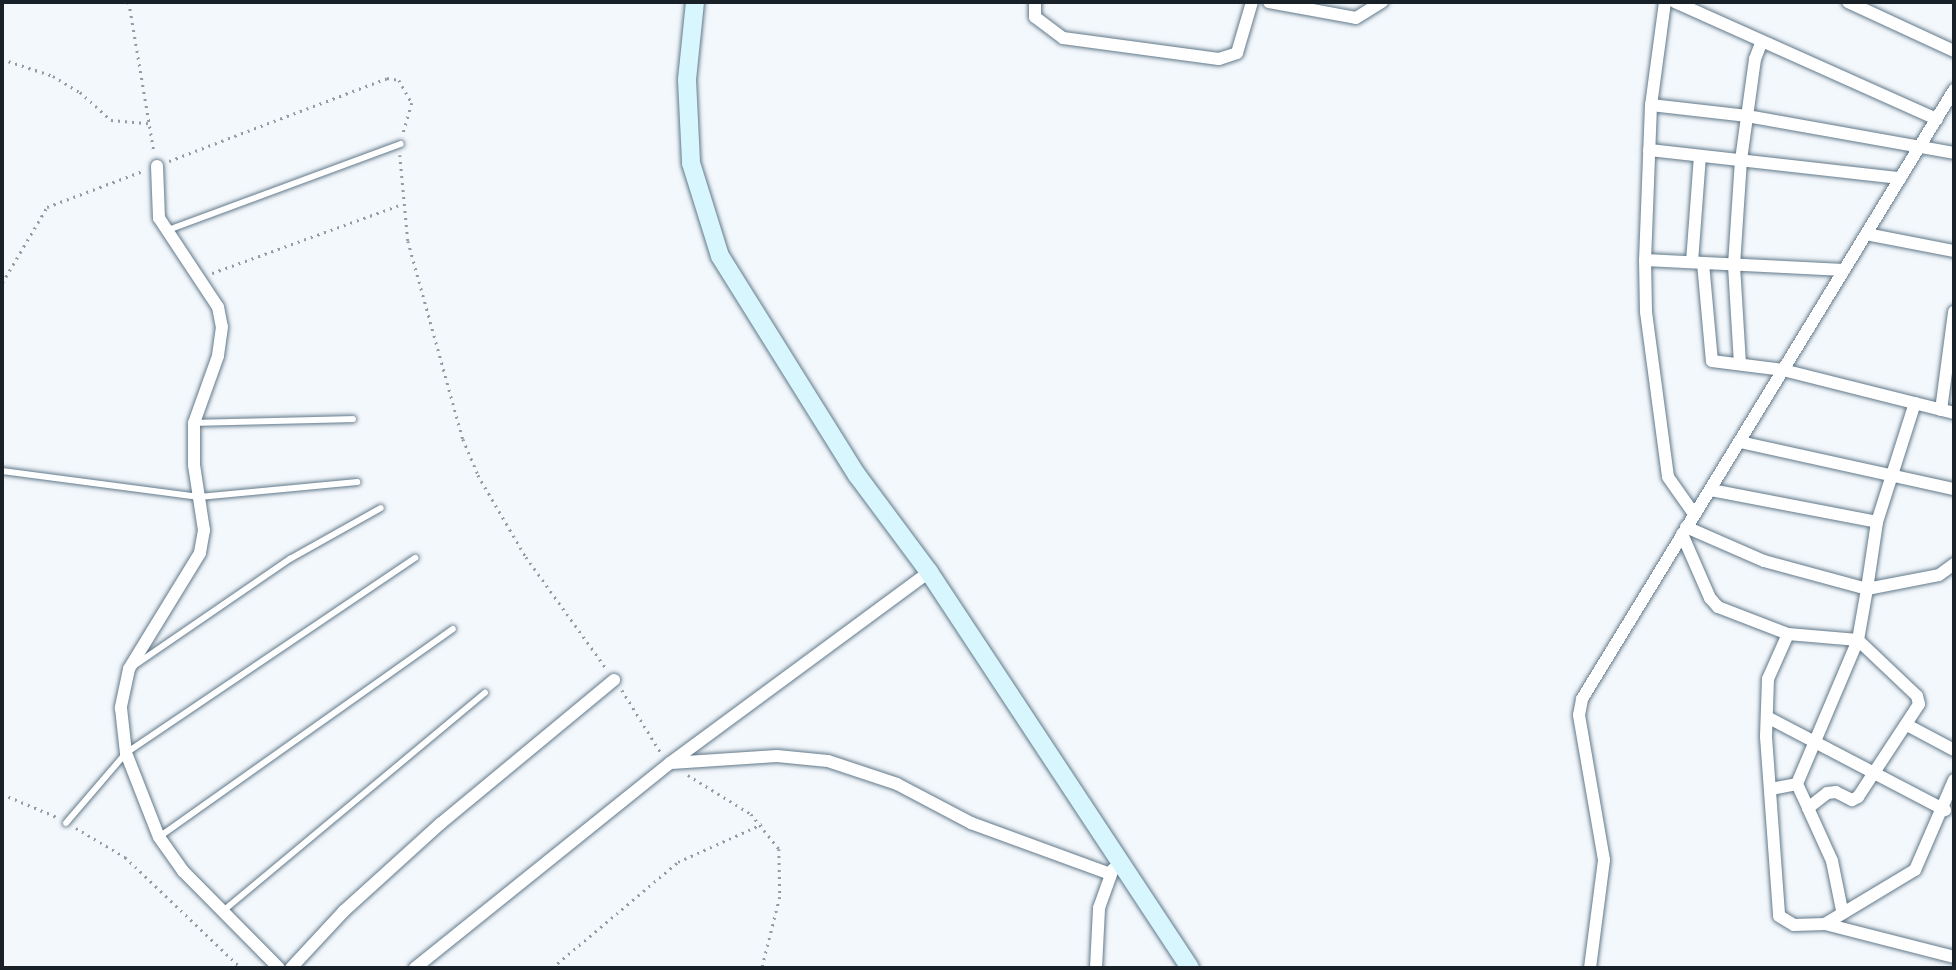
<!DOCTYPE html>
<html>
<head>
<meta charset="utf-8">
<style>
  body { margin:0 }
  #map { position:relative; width:1956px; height:970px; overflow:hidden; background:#f3f8fc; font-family:Karla,sans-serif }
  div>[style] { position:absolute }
  .path>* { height:2.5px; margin-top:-1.25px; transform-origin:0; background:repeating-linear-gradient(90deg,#959ca1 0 2px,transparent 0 7px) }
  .roads { filter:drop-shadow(0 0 2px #62798a) drop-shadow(0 0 2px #62798a) }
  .lane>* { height:6px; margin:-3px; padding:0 3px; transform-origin:3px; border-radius:3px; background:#fff }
  .street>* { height:12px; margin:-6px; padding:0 6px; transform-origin:6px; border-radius:6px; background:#fff }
  .secondary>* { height:18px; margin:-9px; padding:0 9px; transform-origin:9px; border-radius:9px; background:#d8f6fd }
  span { translate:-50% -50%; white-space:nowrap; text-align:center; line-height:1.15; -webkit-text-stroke:5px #fff; paint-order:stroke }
  .frame { position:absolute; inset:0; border:4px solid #182128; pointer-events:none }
</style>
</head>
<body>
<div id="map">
  <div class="path">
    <div style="left:129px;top:2px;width:152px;rotate:80.5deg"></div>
    <div style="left:2px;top:59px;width:54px;rotate:18.4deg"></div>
    <div style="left:53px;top:76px;width:31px;rotate:31deg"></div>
    <div style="left:80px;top:92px;width:42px;rotate:42.1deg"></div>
    <div style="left:111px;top:120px;width:37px;rotate:5deg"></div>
    <div style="left:400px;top:155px;width:86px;rotate:84.7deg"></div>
    <div style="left:408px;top:241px;width:205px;rotate:74.5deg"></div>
    <div style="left:463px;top:439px;width:39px;rotate:67deg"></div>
    <div style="left:478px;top:475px;width:95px;rotate:59.7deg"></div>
    <div style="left:526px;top:557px;width:137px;rotate:54.2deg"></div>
    <div style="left:169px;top:161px;width:233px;rotate:-20.8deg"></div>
    <div style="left:387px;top:78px;width:12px;rotate:9deg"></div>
    <div style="left:399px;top:80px;width:26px;rotate:61deg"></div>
    <div style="left:412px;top:103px;width:32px;rotate:106deg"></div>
    <div style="left:212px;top:273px;width:200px;rotate:-19.9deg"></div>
    <div style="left:2px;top:283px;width:88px;rotate:-59.4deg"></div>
    <div style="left:47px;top:207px;width:103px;rotate:-20.6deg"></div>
    <div style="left:622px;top:690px;width:74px;rotate:58.2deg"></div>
    <div style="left:688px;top:775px;width:74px;rotate:31.8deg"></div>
    <div style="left:751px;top:814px;width:45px;rotate:51.3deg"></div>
    <div style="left:779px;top:849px;width:48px;rotate:88.8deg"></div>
    <div style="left:780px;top:897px;width:73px;rotate:104.2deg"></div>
    <div style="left:2px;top:794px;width:62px;rotate:22.8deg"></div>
    <div style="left:76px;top:828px;width:57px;rotate:30.6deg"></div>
    <div style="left:125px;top:857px;width:161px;rotate:43.7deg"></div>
    <div style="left:552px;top:968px;width:165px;rotate:-40.1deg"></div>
    <div style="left:678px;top:862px;width:92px;rotate:-24.3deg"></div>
  </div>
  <div class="roads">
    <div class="lane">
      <div style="left:168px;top:230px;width:248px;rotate:-20.3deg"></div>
      <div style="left:194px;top:423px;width:159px;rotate:-1.4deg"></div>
      <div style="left:2px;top:471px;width:199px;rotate:7.5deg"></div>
      <div style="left:199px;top:497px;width:159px;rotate:-5.4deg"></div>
      <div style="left:135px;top:665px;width:188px;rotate:-34.4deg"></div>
      <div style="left:290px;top:559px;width:104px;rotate:-29.3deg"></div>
      <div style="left:66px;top:823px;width:92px;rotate:-49.4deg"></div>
      <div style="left:126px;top:753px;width:349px;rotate:-34deg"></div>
      <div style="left:159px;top:837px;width:360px;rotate:-35.3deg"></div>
      <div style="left:223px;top:911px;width:341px;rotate:-39.8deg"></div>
    </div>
    <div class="street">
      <div style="left:1035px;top:2px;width:15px;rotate:90deg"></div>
      <div style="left:1035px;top:17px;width:35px;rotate:37deg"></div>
      <div style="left:1063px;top:38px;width:157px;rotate:7.7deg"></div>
      <div style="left:1219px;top:59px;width:19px;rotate:-18deg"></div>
      <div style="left:1237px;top:53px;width:53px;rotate:-73.6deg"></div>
      <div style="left:1269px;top:2px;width:88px;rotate:10.4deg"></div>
      <div style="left:1356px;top:18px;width:31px;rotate:-32deg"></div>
      <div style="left:1665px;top:2px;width:104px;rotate:97.7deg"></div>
      <div style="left:1651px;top:105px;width:97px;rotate:6.5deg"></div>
      <div style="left:1747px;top:116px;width:210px;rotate:10.1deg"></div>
      <div style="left:1675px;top:2px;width:287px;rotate:24.1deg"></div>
      <div style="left:1848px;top:2px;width:117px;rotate:24.8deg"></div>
      <div style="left:1651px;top:105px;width:155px;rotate:92.2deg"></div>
      <div style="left:1645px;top:260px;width:199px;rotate:2.9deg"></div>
      <div style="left:1649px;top:150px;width:253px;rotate:6.4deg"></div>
      <div style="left:157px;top:166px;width:52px;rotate:87.8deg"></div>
      <div style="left:159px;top:218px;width:107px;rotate:56.5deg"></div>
      <div style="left:218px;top:307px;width:20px;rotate:79deg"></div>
      <div style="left:222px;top:327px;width:29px;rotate:98deg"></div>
      <div style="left:218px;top:356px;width:71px;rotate:109.7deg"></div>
      <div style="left:194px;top:423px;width:42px;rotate:90deg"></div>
      <div style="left:194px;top:465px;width:66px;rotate:81.3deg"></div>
      <div style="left:204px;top:530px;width:23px;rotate:100deg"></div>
      <div style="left:200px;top:553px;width:136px;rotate:121.5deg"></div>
      <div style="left:129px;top:669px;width:40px;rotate:102deg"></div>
      <div style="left:121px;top:708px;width:45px;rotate:83.7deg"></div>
      <div style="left:126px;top:753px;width:90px;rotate:68.6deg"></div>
      <div style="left:159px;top:837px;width:42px;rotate:54.8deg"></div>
      <div style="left:183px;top:871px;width:136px;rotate:45.3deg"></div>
      <div style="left:1866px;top:234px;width:90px;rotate:10.9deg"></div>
      <div style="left:1645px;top:260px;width:52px;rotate:88.9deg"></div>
      <div style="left:1646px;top:312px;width:166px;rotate:82.4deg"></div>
      <div style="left:1668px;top:477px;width:45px;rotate:54.9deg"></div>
      <div style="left:1692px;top:262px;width:106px;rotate:-85.7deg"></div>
      <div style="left:1703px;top:263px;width:98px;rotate:84.8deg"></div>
      <div style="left:1712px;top:361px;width:72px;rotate:7.2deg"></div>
      <div style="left:1783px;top:370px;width:176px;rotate:14.1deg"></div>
      <div style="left:1740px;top:364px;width:99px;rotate:-93.5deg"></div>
      <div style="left:1734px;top:265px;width:105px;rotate:-86.2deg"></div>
      <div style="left:1741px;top:160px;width:102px;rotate:-82.1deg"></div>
      <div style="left:1755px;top:59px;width:19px;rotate:-69deg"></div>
      <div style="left:1941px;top:410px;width:99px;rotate:-82.4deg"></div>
      <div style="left:1740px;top:442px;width:219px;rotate:12.4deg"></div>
      <div style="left:1711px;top:490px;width:169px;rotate:10.9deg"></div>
      <div style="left:1686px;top:527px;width:85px;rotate:23.6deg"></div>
      <div style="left:1764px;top:561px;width:107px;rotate:15.2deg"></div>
      <div style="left:1867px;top:589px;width:68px;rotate:-81.5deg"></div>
      <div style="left:1877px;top:522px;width:125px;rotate:-72.3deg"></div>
      <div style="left:1682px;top:534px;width:70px;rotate:66.4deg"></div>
      <div style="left:1710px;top:598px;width:12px;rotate:48deg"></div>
      <div style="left:1718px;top:607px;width:75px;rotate:21.1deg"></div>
      <div style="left:1788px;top:634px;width:70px;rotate:4.9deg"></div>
      <div style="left:1858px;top:640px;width:52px;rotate:-80deg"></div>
      <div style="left:1867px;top:589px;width:73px;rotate:-11deg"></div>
      <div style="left:1939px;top:575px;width:19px;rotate:-36deg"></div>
      <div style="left:1788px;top:634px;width:49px;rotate:114deg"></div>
      <div style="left:1768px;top:679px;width:58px;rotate:92deg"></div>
      <div style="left:1766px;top:737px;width:179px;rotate:85.8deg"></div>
      <div style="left:1779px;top:916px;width:17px;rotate:31deg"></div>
      <div style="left:1794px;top:925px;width:31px;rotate:-2deg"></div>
      <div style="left:1825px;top:924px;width:133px;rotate:14.3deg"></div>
      <div style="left:1767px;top:717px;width:201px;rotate:27.6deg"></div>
      <div style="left:1907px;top:725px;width:53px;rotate:28deg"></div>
      <div style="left:671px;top:763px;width:106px;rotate:-3.8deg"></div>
      <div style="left:777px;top:756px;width:51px;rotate:5.6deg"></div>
      <div style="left:828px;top:761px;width:73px;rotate:18.4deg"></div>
      <div style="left:897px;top:784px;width:84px;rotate:27.8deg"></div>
      <div style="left:971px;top:823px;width:148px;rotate:20.1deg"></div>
      <div style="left:1771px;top:789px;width:26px;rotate:-11deg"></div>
      <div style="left:1808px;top:808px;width:24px;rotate:-38deg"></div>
      <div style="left:1827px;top:793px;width:9px;rotate:-6deg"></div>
      <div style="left:1836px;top:792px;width:18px;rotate:27deg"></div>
      <div style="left:1852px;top:800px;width:7px;rotate:-27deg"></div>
      <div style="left:1858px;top:797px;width:111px;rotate:-56.7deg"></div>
      <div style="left:1919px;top:704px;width:8px;rotate:-104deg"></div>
      <div style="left:1917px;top:696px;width:81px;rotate:-136.5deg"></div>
      <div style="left:1858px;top:640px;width:156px;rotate:113deg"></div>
      <div style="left:1797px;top:784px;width:26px;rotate:65deg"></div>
      <div style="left:1808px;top:808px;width:58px;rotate:65.6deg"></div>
      <div style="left:1832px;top:861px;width:50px;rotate:78.5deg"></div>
      <div style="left:1825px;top:924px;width:105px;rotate:-31deg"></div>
      <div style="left:1915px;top:870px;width:98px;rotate:-66.6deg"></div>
      <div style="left:291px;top:968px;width:78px;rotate:-47.1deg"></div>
      <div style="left:344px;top:911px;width:130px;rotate:-42.2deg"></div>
      <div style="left:440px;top:824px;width:226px;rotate:-39.6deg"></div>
      <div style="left:415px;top:968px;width:327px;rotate:-38.8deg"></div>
      <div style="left:670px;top:763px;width:322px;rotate:-36.4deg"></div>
      <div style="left:1096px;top:968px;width:60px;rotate:-87.1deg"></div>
      <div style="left:1099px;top:908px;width:41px;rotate:-70.3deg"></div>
      <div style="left:1590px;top:968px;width:109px;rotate:-82.6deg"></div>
      <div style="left:1604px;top:860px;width:147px;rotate:-99.8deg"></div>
      <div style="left:1579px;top:715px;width:16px;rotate:-79deg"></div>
      <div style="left:1582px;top:699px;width:714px;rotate:-58.58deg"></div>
    </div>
    <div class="secondary">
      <div style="left:695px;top:2px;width:78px;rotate:95.9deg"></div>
      <div style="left:687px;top:80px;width:83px;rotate:87.2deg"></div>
      <div style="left:691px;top:163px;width:97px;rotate:72.7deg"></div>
      <div style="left:720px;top:256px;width:258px;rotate:58deg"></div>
      <div style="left:857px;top:475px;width:121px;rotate:53.4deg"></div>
      <div style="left:929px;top:572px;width:474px;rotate:56.6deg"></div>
    </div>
  </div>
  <div class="frame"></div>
</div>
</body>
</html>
